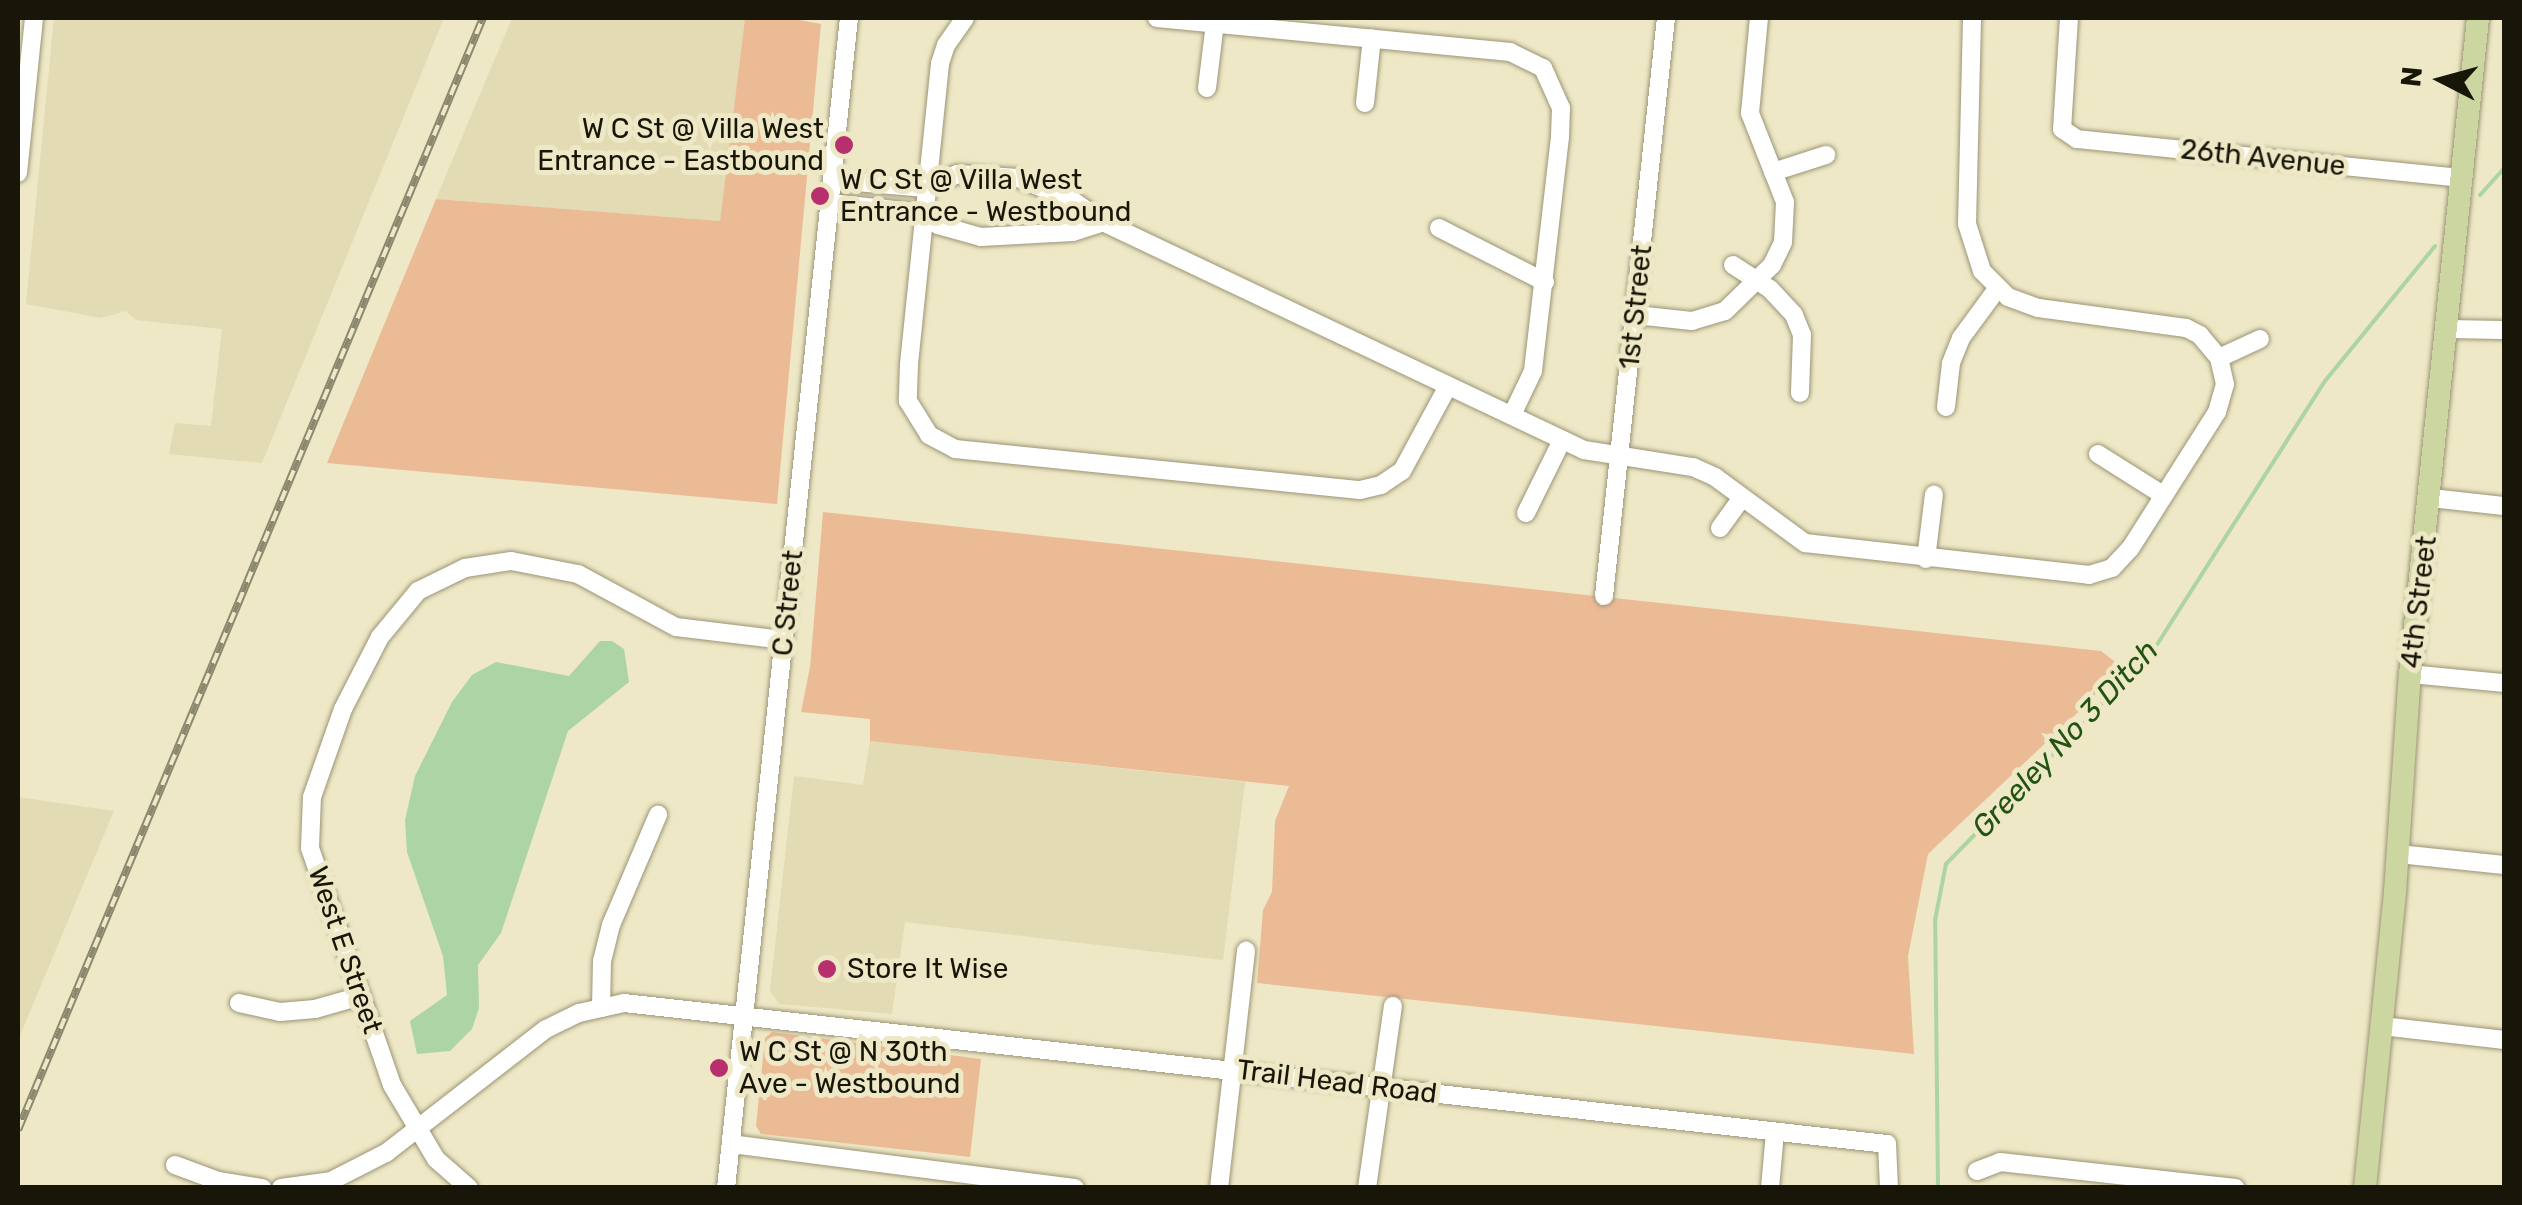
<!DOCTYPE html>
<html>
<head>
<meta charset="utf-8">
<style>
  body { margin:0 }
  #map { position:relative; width:2522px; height:1205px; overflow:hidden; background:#eee8c6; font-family:Rubik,sans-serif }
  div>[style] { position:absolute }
  .built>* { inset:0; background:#e2dbb3 }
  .green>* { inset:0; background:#ebbb96 }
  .water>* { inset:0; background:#add4a3 }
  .stream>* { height:4px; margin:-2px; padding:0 2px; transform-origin:2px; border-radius:2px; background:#add4a3 }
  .roads { filter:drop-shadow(0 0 2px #9b9576) drop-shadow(0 0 2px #9b9576) }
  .minor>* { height:18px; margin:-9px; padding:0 9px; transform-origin:9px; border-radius:9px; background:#fff }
  .major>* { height:22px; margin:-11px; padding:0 11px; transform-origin:11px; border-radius:11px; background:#cbd6a1 }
  .rail>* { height:8px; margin-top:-4px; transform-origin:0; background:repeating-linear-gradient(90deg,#eee8c6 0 11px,#8c8870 0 22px); box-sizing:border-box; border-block:2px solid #8c8870 }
  .dots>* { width:28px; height:28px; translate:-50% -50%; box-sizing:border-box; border:5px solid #eee8c6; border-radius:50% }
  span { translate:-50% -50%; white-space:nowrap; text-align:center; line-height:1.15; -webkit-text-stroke:10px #eee8c6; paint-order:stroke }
  .poi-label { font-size:28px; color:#181609 }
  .right { translate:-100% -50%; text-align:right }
  .left { translate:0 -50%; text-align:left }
  .street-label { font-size:28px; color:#181609 }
  .water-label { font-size:30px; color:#215311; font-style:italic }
  .frame { position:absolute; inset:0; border:20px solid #181609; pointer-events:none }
  .north { position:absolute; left:2392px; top:30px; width:100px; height:100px; -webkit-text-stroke:8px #eee8c6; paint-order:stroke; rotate:276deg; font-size:28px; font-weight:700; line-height:40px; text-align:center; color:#181609 }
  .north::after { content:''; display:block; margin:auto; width:35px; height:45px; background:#181609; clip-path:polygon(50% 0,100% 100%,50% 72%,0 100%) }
</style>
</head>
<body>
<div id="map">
  <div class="built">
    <div style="clip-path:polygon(54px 18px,444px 18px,262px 463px,169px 454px,175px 423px,211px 426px,222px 329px,136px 320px,126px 311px,101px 318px,26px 304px)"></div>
    <div style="clip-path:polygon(512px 18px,745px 18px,720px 221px,436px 199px)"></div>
    <div style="clip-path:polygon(870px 741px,1245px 782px,1223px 960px,905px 922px,892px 1014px,779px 1004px,770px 991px,794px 776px,863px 785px)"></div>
    <div style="clip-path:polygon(18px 797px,114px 811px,18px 1040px)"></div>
  </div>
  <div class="green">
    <div style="clip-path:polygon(745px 18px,789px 18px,821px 24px,777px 504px,327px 463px,436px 199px,720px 221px)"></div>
    <div style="clip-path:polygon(823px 512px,2101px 651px,2118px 664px,2091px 700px,1928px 854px,1908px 956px,1914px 1054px,1257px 983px,1263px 910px,1272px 892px,1275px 821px,1289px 786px,870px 741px,870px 719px,801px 712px,810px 667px)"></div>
    <div style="clip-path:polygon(772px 1032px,981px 1059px,970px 1157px,761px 1134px,756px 1126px,765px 1038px)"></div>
  </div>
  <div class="water">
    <div style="clip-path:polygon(600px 641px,612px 641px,624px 649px,629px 682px,568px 731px,501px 933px,478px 965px,479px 1008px,472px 1029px,450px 1051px,417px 1054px,410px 1021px,447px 995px,443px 956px,407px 852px,405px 820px,415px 776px,452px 702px,472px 675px,496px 662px,569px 676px)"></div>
  </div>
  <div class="stream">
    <div style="left:2480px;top:195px;width:36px;rotate:-48deg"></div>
    <div style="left:1938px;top:1188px;width:268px;rotate:-90.6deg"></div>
    <div style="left:1935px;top:920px;width:57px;rotate:-78.9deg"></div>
    <div style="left:1946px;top:864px;width:293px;rotate:-45.7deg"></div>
    <div style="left:2151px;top:654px;width:324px;rotate:-57.5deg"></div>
    <div style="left:2325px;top:381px;width:174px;rotate:-50.8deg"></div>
  </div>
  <div class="roads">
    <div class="minor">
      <div style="left:965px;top:18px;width:33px;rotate:125deg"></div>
      <div style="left:946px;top:45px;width:20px;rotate:108deg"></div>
      <div style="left:940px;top:64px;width:303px;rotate:95.9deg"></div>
      <div style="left:909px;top:365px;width:36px;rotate:92deg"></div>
      <div style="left:908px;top:401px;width:40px;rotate:58deg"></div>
      <div style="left:929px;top:435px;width:30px;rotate:28deg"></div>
      <div style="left:955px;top:449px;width:407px;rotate:5.8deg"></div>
      <div style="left:1360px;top:490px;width:22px;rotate:-13deg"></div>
      <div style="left:1381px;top:485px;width:25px;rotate:-34deg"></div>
      <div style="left:1402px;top:471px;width:97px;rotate:-61.6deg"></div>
      <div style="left:1157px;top:18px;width:355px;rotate:5.5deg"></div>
      <div style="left:1510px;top:52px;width:37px;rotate:26deg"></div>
      <div style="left:1543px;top:68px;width:44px;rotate:65.8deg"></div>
      <div style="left:1561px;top:108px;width:29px;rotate:92deg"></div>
      <div style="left:1560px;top:137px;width:236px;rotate:96.6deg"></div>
      <div style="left:1533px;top:371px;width:49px;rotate:115.5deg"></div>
      <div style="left:2069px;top:18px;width:111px;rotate:93.6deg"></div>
      <div style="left:2062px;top:129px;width:18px;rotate:34deg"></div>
      <div style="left:2077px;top:139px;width:386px;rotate:5.8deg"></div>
      <div style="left:1207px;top:88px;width:65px;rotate:-83deg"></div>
      <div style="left:1365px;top:103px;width:65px;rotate:-83.9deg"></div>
      <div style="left:1773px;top:172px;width:56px;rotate:-17.8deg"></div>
      <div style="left:18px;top:173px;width:156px;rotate:-84.1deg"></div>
      <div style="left:833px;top:180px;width:93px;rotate:4.9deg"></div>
      <div style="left:926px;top:188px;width:34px;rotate:-24deg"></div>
      <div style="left:957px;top:174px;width:61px;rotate:3.8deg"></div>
      <div style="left:1018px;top:178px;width:58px;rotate:22.2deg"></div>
      <div style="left:1072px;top:200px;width:38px;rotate:35deg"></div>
      <div style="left:1103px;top:222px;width:532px;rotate:25.36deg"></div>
      <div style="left:1584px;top:450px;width:110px;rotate:8.9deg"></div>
      <div style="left:1693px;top:467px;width:24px;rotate:24deg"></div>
      <div style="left:1715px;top:477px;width:112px;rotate:36.3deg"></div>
      <div style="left:1805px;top:543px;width:286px;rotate:6.4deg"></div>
      <div style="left:2089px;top:575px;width:24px;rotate:-17deg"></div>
      <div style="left:2112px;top:568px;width:26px;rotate:-47deg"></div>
      <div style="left:2130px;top:549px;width:162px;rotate:-57.6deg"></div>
      <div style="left:2217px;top:412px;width:29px;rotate:-74deg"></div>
      <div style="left:2225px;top:384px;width:27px;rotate:-103deg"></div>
      <div style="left:2219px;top:358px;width:30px;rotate:-130deg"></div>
      <div style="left:2200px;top:335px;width:16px;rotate:-153deg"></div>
      <div style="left:2186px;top:328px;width:149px;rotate:-172.3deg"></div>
      <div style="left:2038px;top:308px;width:32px;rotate:-160deg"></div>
      <div style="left:2008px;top:297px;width:37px;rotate:-135deg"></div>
      <div style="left:1982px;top:271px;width:49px;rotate:-107.7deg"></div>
      <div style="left:1967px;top:224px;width:206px;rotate:-88.6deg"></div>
      <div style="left:830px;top:203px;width:95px;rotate:6.1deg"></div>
      <div style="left:924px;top:213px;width:18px;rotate:41deg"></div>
      <div style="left:938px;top:225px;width:45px;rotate:15.6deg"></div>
      <div style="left:981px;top:237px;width:92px;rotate:-3.1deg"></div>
      <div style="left:1073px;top:232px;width:32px;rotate:-18deg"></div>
      <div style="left:1439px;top:228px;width:119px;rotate:27deg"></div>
      <div style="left:1733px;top:265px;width:44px;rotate:33deg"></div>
      <div style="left:1770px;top:289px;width:35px;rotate:47deg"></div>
      <div style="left:1794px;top:315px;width:22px;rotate:68deg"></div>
      <div style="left:1802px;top:335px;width:58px;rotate:92deg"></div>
      <div style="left:1636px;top:315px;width:56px;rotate:6.1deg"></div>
      <div style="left:1692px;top:321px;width:34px;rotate:-17deg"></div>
      <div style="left:1725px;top:311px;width:66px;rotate:-44.4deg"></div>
      <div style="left:1772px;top:265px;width:25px;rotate:-64deg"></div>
      <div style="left:1783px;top:242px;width:40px;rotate:-87.1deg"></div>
      <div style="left:1785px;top:202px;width:96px;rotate:-111.5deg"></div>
      <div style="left:1750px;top:113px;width:95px;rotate:-84.6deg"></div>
      <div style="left:2448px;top:329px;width:56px;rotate:1deg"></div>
      <div style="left:2219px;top:358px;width:45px;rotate:-24.9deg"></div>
      <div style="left:1946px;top:407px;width:44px;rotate:-83.5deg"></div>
      <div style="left:1951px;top:363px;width:27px;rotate:-68deg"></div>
      <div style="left:1961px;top:338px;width:61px;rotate:-53.7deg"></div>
      <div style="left:2098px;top:454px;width:77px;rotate:32.2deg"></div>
      <div style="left:2431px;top:498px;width:73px;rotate:6.3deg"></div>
      <div style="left:1526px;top:513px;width:81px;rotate:-63.7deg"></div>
      <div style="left:1720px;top:528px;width:36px;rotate:-54deg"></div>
      <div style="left:1926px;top:559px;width:65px;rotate:-83deg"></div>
      <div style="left:1604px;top:596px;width:581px;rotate:-83.88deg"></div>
      <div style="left:2410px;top:674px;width:94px;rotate:5.5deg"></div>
      <div style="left:2398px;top:854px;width:107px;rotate:5.9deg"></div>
      <div style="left:239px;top:1003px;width:42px;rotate:12.4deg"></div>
      <div style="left:280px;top:1012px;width:35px;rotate:-5deg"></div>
      <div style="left:315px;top:1009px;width:48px;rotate:-15.8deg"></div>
      <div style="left:601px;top:1008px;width:47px;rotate:-88.8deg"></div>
      <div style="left:602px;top:961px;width:37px;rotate:-76deg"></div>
      <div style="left:611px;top:925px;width:120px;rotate:-66.9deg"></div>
      <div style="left:2382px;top:1026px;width:123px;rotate:6.5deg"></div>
      <div style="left:731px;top:1144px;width:347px;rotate:7.3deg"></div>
      <div style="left:175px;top:1165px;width:46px;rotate:20.4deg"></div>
      <div style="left:218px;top:1181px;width:45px;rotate:9deg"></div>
      <div style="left:1977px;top:1171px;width:25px;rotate:-21deg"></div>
      <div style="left:2000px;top:1162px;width:237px;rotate:6.3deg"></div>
      <div style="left:281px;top:1188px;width:50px;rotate:-8deg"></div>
      <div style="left:331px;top:1181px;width:62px;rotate:-27deg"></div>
      <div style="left:386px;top:1153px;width:202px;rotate:-37.8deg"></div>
      <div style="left:546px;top:1029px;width:37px;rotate:-26deg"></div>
      <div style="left:579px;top:1013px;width:46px;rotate:-12.5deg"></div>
      <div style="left:624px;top:1003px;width:1271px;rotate:6.37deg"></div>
      <div style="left:1887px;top:1144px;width:44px;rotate:87.4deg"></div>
      <div style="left:469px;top:1188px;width:44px;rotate:-138.7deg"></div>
      <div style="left:436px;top:1159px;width:86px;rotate:-120.7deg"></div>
      <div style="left:392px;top:1085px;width:251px;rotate:-109.1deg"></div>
      <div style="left:310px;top:848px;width:51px;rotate:-87.8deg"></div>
      <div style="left:312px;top:797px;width:93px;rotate:-70.6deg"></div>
      <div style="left:343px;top:709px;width:81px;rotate:-62.8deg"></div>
      <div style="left:380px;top:637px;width:60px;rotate:-50.4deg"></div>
      <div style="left:418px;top:591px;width:52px;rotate:-26.1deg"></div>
      <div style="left:465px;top:568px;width:47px;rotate:-8.7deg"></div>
      <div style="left:511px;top:561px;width:68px;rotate:11deg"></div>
      <div style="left:578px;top:574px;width:111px;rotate:28.4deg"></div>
      <div style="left:676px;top:627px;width:109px;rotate:6.9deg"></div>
      <div style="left:726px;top:1188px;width:1176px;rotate:-84deg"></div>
      <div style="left:1219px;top:1188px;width:239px;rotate:-83.5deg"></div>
      <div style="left:1367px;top:1188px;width:184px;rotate:-81.9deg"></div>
      <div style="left:1770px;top:1188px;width:56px;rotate:-84.9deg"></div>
    </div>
    <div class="major">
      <div style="left:2365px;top:1188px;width:298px;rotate:-84.2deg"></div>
      <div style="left:2395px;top:892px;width:219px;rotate:-86.1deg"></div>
      <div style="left:2410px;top:674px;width:660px;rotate:-84.08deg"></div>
    </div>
  </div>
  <div class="rail">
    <div style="left:18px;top:1130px;width:1205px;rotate:-67.31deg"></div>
  </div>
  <div class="dots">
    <div style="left:844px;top:145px;background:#b82f6d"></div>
    <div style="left:820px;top:196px;background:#b82f6d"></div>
    <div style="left:827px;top:969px;background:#b82f6d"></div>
    <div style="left:719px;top:1068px;background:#b82f6d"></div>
  </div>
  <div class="poi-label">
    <span class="right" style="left:824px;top:145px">W C St @ Villa West<br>Entrance - Eastbound</span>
    <span class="left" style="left:840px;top:196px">W C St @ Villa West<br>Entrance - Westbound</span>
    <span class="left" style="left:847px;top:969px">Store It Wise</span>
    <span class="left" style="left:739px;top:1068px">W C St @ N 30th<br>Ave - Westbound</span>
  </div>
  <div class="street-label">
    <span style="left:2263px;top:158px;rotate:6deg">26th Avenue</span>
    <span style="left:1636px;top:307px;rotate:-84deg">1st Street</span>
    <span style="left:2419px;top:602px;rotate:-83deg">4th Street</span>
    <span style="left:788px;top:603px;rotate:-84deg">C Street</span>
    <span style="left:345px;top:950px;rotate:71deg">West E Street</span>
    <span style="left:1337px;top:1082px;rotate:7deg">Trail Head Road</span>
  </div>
  <div class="water-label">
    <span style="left:2065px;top:739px;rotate:-47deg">Greeley No 3 Ditch</span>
  </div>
  <div class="frame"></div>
  <div class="north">N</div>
</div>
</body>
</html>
